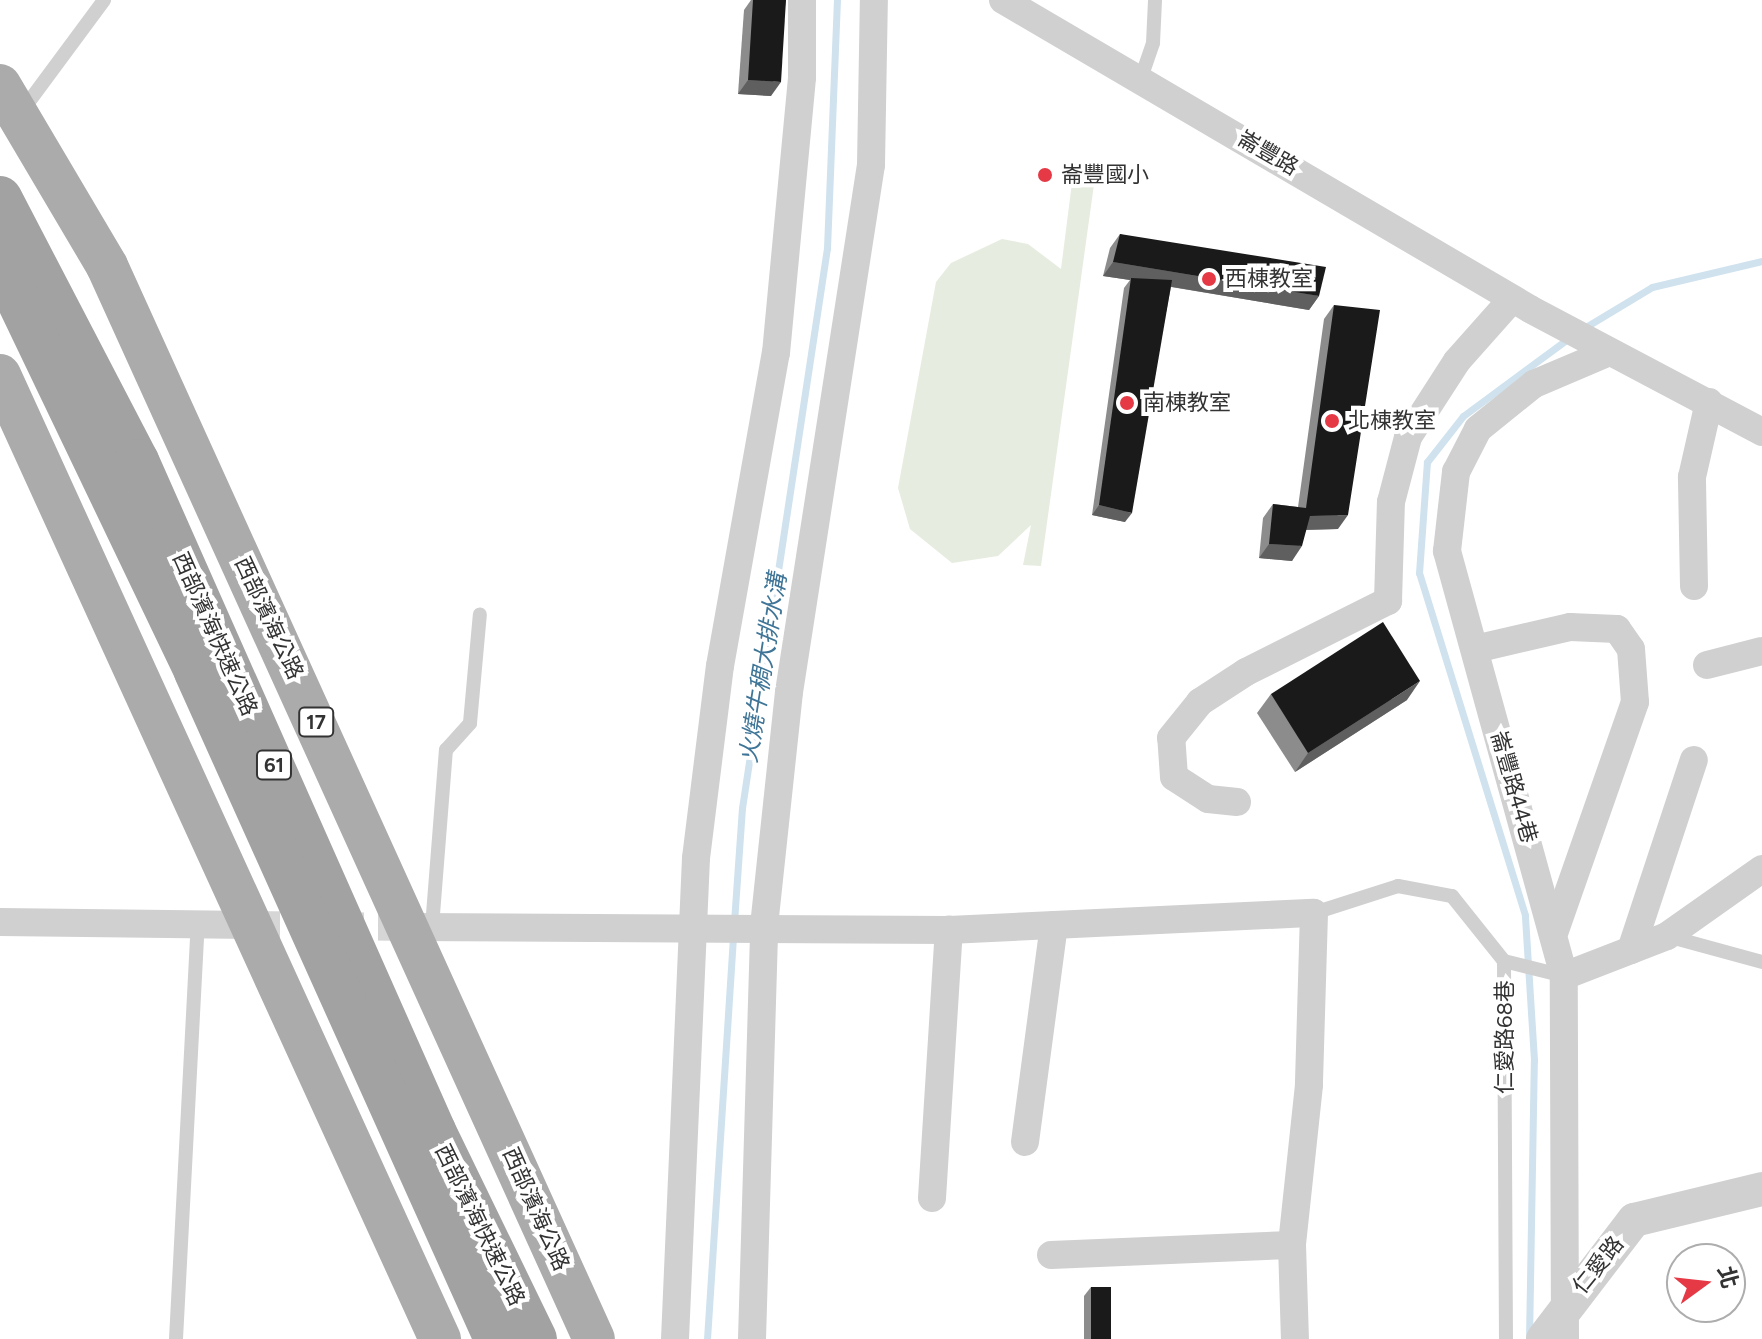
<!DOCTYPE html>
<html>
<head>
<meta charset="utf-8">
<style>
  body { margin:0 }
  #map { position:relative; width:1762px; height:1339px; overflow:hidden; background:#fff; font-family:Figtree,"Noto Sans TC",sans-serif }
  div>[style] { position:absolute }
  .green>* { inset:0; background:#e6ecdf }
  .stream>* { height:7px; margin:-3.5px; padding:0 3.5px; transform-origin:3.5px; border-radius:3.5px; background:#cfe2ee }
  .minor-tunnel>* { height:28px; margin-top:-14px; transform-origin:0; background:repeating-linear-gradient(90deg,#d6d6d6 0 28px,transparent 0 42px) }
  .service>* { height:14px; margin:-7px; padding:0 7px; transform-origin:7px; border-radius:7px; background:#d0d0d0 }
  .minor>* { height:28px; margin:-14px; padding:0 14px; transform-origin:14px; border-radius:14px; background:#d0d0d0 }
  .tertiary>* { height:34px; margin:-17px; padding:0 17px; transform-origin:17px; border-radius:17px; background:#d0d0d0 }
  .primary>* { height:42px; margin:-21px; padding:0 21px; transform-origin:21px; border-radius:21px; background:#ababab }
  .trunk>* { height:44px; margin:-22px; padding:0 22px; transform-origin:22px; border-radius:22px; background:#a2a2a2 }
  .wall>* { inset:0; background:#8c8c8c }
  .shaded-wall>* { inset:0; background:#5f5f5f }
  .building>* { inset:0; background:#1a1a1a }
  .dots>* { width:22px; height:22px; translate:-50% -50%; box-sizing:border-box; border:4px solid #fff; border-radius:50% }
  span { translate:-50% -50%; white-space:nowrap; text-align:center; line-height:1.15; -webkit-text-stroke:8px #fff; paint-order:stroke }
  .shield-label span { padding:2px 6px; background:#fff; border:2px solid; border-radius:6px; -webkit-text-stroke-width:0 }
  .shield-label { font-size:20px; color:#333; font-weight:700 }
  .street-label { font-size:22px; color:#333 }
  .poi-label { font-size:22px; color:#333 }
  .left { translate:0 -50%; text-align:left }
  .water-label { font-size:24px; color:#3f7597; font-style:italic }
  .north { position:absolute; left:1666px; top:1243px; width:80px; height:80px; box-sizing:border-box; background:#fff; border:2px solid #adadad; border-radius:50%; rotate:75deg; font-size:22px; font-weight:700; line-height:32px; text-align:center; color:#333 }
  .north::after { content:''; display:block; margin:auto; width:28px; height:36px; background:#e63946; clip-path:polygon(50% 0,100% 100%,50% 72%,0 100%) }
</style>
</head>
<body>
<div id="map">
  <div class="green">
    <div style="clip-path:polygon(1074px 167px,1096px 170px,1041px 566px,1023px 565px,1031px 525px,998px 556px,952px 563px,910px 529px,898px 488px,936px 282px,951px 263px,1002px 239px,1028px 244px,1061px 269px)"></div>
  </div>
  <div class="stream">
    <div style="left:1584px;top:328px;width:79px;rotate:-31.1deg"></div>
    <div style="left:1652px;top:287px;width:113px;rotate:-13.3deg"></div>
    <div style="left:734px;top:922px;width:114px;rotate:-86deg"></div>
    <div style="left:742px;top:808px;width:566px;rotate:-81.37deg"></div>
    <div style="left:827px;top:248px;width:248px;rotate:-87.7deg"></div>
    <div style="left:707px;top:1339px;width:406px;rotate:-86.3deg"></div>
    <div style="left:1529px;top:1339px;width:279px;rotate:-89deg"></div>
    <div style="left:1534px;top:1060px;width:145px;rotate:-93.6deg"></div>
    <div style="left:1525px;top:915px;width:358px;rotate:-107.2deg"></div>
    <div style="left:1419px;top:573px;width:111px;rotate:-85.9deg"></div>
    <div style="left:1427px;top:462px;width:58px;rotate:-52deg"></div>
    <div style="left:1463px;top:416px;width:133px;rotate:-36.4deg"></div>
  </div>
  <div class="minor-tunnel">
    <div style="left:252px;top:925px;width:158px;rotate:0.7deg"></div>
  </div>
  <div class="service">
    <div style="left:1140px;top:81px;width:40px;rotate:-71.1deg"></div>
    <div style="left:1153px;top:43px;width:43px;rotate:-87.3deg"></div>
    <div style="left:22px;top:111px;width:138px;rotate:-53.5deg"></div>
    <div style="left:1314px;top:913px;width:88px;rotate:-17.8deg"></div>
    <div style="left:1398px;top:886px;width:55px;rotate:10.5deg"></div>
    <div style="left:1452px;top:896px;width:83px;rotate:51.3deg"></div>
    <div style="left:1504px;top:961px;width:378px;rotate:89.7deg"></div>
    <div style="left:432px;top:927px;width:178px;rotate:-85.5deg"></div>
    <div style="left:446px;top:750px;width:36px;rotate:-48deg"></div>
    <div style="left:470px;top:723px;width:109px;rotate:-84.8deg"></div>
    <div style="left:1667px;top:936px;width:98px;rotate:15.3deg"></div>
    <div style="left:1504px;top:961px;width:62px;rotate:14deg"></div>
    <div style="left:176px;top:1339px;width:416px;rotate:-87deg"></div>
  </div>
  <div class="minor">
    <div style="left:1003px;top:0;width:611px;rotate:30.38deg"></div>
    <div style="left:1530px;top:309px;width:263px;rotate:27.9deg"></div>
    <div style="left:1694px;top:586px;width:109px;rotate:-91.1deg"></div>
    <div style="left:1692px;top:477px;width:77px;rotate:-77.2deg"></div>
    <div style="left:1475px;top:649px;width:98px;rotate:-13deg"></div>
    <div style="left:1570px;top:627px;width:47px;rotate:2.4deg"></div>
    <div style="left:1617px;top:629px;width:24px;rotate:55deg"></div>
    <div style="left:1631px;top:649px;width:53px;rotate:85.7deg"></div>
    <div style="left:1635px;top:702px;width:242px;rotate:109.3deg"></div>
    <div style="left:1707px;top:665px;width:57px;rotate:-14.3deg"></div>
    <div style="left:1237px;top:802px;width:29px;rotate:-174deg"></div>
    <div style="left:1208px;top:799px;width:40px;rotate:-147.1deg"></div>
    <div style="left:1174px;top:777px;width:39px;rotate:-94deg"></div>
    <div style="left:1171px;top:738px;width:46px;rotate:-51.1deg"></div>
    <div style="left:1200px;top:702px;width:55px;rotate:-33.1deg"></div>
    <div style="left:1246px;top:672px;width:159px;rotate:-26.6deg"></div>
    <div style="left:1388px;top:601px;width:99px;rotate:-88.3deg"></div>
    <div style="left:1391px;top:502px;width:67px;rotate:-75.3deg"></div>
    <div style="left:1408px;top:437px;width:90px;rotate:-57.2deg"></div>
    <div style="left:1457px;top:361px;width:83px;rotate:-48.4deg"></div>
    <div style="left:0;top:922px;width:252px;rotate:0.7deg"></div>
    <div style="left:410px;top:927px;width:539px;rotate:0.32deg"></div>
    <div style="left:949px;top:930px;width:365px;rotate:-2.7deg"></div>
    <div style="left:1314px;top:913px;width:172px;rotate:91.7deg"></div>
    <div style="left:1309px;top:1085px;width:161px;rotate:96.1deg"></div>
    <div style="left:1292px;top:1245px;width:94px;rotate:88.2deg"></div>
    <div style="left:1631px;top:950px;width:200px;rotate:-71.7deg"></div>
    <div style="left:1564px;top:976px;width:110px;rotate:-21.2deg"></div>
    <div style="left:1667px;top:936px;width:116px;rotate:-35.2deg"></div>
    <div style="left:1025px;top:1142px;width:219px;rotate:-82.4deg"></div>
    <div style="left:932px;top:1198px;width:269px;rotate:-86.4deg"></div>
    <div style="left:1051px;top:1255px;width:241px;rotate:-2.4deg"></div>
    <div style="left:675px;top:1339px;width:481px;rotate:-87.5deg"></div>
    <div style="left:696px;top:858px;width:193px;rotate:-82.9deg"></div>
    <div style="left:720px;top:666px;width:318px;rotate:-79.9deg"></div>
    <div style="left:776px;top:353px;width:277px;rotate:-84.6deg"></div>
    <div style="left:802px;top:77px;width:77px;rotate:-90deg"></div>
    <div style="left:752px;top:1339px;width:413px;rotate:-88.3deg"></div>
    <div style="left:764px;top:926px;width:235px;rotate:-83.9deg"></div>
    <div style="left:789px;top:692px;width:533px;rotate:-81.16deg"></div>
    <div style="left:871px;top:165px;width:165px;rotate:-89deg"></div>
    <div style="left:1565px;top:1339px;width:363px;rotate:-90.2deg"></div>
    <div style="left:1564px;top:976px;width:441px;rotate:-105.4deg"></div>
    <div style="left:1447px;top:551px;width:80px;rotate:-83.5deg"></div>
    <div style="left:1456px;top:472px;width:48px;rotate:-62.9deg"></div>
    <div style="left:1478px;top:429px;width:72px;rotate:-38.8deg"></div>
    <div style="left:1534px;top:384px;width:79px;rotate:-23deg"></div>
  </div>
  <div class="tertiary">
    <div style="left:1543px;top:1339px;width:150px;rotate:-52.6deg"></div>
    <div style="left:1634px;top:1220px;width:132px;rotate:-13.6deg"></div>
  </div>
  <div class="primary">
    <div style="left:0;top:85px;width:210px;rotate:59.4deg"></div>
    <div style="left:107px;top:266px;width:1178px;rotate:65.59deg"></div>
    <div style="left:0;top:375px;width:1060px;rotate:65.47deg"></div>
  </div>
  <div class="trunk">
    <div style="left:0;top:198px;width:297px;rotate:62.5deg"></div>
    <div style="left:137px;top:461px;width:733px;rotate:66.09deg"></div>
    <div style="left:434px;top:1131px;width:231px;rotate:64.1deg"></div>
    <div style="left:0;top:262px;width:454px;rotate:64.4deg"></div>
    <div style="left:196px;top:672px;width:731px;rotate:65.78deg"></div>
  </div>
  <div class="wall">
    <div style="clip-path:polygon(751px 0,786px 0,771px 96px,738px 94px,744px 10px)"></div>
    <div style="clip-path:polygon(1120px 234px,1319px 296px,1309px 310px,1171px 287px,1125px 522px,1092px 515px,1124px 288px,1130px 280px,1103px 276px,1110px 248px)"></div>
    <div style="clip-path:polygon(1334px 305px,1338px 529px,1306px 530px,1292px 561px,1259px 558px,1263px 518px,1273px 504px,1298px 507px,1324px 319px)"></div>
    <div style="clip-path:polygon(1271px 694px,1407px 700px,1295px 772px,1257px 713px)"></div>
    <div style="clip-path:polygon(1091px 1287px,1111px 1339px,1084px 1339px,1084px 1296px)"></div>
  </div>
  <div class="shaded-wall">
    <div style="clip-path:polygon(748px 80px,781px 82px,771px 96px,738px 94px)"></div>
    <div style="clip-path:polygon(1113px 262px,1319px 296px,1309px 310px,1131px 280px,1131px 278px,1130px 280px,1103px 276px)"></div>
    <div style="clip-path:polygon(1099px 505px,1132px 513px,1125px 522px,1092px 515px)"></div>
    <div style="clip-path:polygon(1348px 515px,1338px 529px,1300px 530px,1310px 516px)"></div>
    <div style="clip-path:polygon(1269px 544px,1302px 546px,1292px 561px,1259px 558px)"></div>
    <div style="clip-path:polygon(1420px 681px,1407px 700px,1295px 772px,1308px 753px)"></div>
  </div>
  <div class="building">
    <div style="clip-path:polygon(753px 0,786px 0,781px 82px,748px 80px)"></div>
    <div style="clip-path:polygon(1120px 234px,1326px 267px,1319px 296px,1113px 262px)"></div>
    <div style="clip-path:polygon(1131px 278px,1172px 280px,1132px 513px,1099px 505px)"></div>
    <div style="clip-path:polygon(1334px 305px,1380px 310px,1348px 515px,1310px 516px,1302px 546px,1269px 544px,1273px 504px,1306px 508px)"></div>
    <div style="clip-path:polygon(1383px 622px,1420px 681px,1308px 753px,1271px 694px)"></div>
    <div style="clip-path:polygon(1091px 1287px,1111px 1287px,1111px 1339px,1091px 1339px)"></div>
  </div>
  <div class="dots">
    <div style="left:1045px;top:175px;background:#e63946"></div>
    <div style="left:1209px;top:279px;background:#e63946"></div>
    <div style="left:1127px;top:403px;background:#e63946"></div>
    <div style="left:1332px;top:421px;background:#e63946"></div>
  </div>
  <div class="shield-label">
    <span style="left:316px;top:722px">17</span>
    <span style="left:274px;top:765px">61</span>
  </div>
  <div class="street-label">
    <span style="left:1268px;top:153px;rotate:30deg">崙豐路</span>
    <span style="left:269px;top:618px;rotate:65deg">西部濱海公路</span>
    <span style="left:215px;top:634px;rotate:66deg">西部濱海快速公路</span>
    <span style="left:1514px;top:787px;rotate:74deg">崙豐路44巷</span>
    <span style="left:1505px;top:1037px;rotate:-90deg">仁愛路68巷</span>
    <span style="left:536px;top:1209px;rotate:66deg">西部濱海公路</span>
    <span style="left:480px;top:1225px;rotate:64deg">西部濱海快速公路</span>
    <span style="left:1598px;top:1265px;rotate:-51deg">仁愛路</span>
  </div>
  <div class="poi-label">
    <span class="left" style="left:1061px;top:175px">崙豐國小</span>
    <span class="left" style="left:1225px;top:279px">西棟教室</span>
    <span class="left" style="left:1143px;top:403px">南棟教室</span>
    <span class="left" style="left:1348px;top:421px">北棟教室</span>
  </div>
  <div class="water-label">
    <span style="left:763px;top:668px;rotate:-81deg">火燒牛稠大排水溝</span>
  </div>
  <div class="north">北</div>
</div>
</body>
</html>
